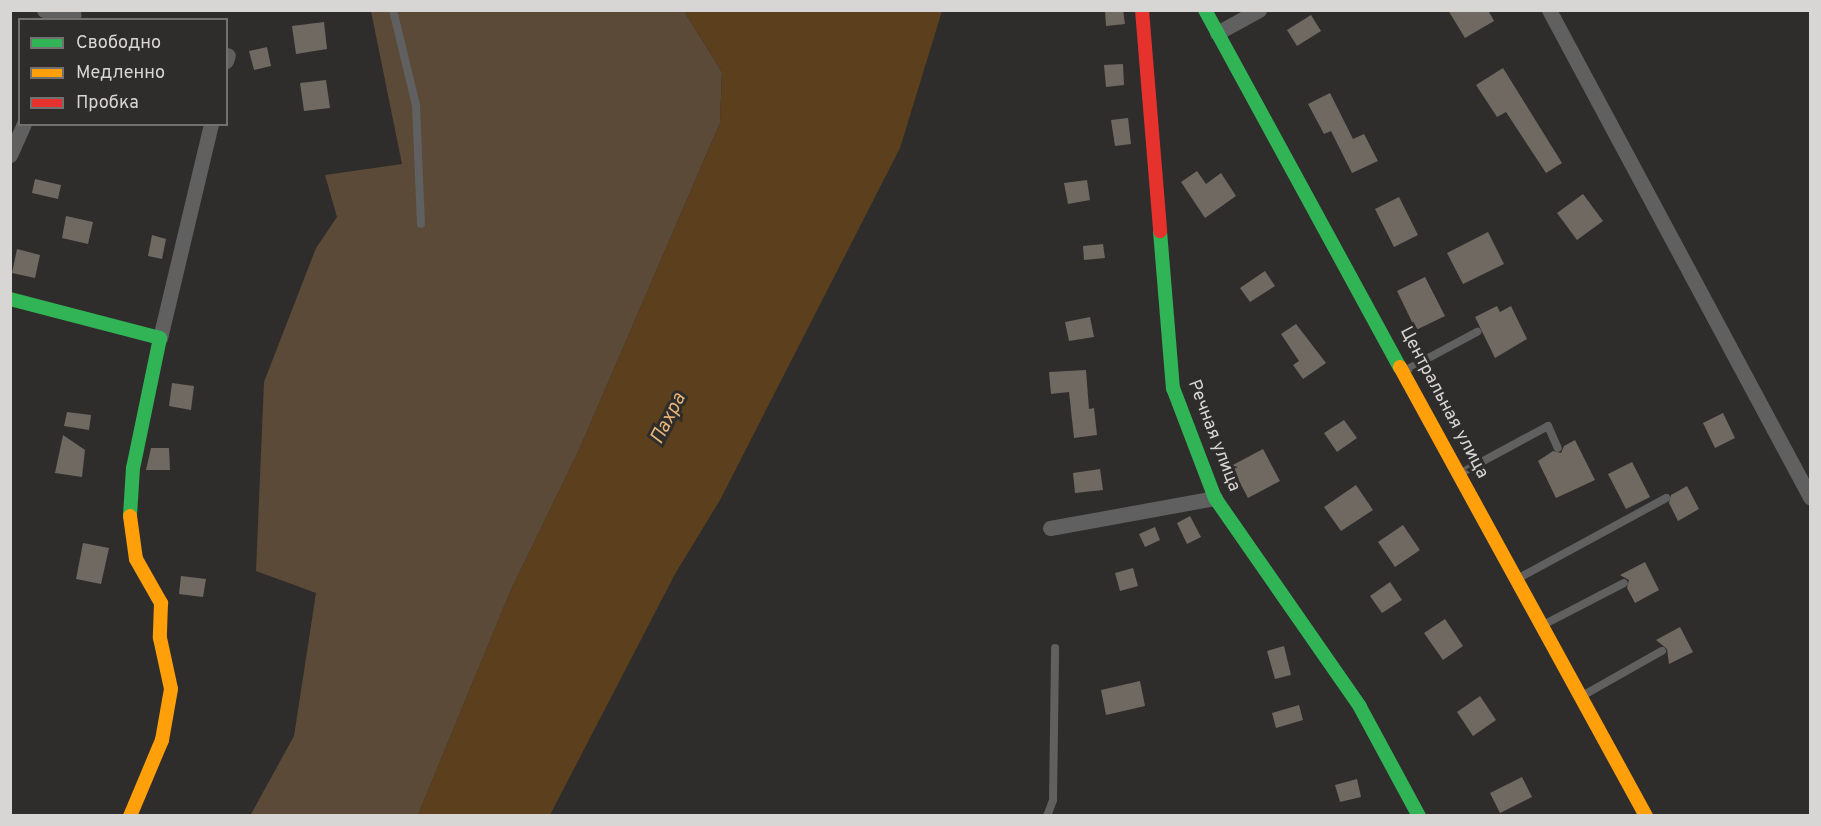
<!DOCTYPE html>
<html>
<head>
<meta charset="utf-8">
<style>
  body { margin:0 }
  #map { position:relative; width:1821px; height:826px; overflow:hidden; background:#2e2d2c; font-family:Overpass,sans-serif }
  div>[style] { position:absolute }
  .green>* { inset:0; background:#5a4a37 }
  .water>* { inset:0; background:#5c401d }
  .building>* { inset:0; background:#6f6961 }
  .lane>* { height:8px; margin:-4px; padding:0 4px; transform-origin:4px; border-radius:4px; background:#606060 }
  .street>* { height:15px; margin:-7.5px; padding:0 7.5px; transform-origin:7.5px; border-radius:7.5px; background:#606060 }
  .fast>* { height:14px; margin:-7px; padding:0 7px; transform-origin:7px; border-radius:7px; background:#30b455 }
  .slow>* { height:14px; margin:-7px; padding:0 7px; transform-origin:7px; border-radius:7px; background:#ff9f0a }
  .jam>* { height:14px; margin:-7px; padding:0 7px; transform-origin:7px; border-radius:7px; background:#e5322d }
  span { translate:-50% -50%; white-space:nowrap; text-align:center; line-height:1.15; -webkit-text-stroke:6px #2f2d2b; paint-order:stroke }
  .street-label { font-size:18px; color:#d8d6d5 }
  .water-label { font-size:20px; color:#e6b477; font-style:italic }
  .frame { position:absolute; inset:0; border:12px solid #d8d6d5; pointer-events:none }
  .legend { position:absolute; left:18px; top:18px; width:210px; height:108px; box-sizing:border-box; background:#2f2d2b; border:2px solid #73716f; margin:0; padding:8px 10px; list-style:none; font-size:18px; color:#d8d6d5 }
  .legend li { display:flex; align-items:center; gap:12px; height:30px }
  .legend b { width:30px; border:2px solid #73716f }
</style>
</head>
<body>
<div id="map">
  <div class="green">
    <div style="clip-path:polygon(371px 11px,684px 11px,722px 72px,720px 123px,579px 450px,510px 592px,418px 815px,250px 816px,294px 736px,316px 593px,256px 571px,264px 382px,316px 248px,337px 217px,325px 175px,402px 164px)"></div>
  </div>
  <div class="water">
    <div style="clip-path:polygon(684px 11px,942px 11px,900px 148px,720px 500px,675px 574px,550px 815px,418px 815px,510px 592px,579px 450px,720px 123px,722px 72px)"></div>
  </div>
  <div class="building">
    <div style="clip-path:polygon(1105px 10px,1123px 10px,1125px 24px,1106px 26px)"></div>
    <div style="clip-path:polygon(1448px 10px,1488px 10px,1494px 21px,1465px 38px)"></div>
    <div style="clip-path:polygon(1311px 15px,1321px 31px,1297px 46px,1287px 30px)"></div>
    <div style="clip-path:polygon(324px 22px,327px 49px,296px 54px,292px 26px)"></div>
    <div style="clip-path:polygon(267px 47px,271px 66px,254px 70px,249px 51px)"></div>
    <div style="clip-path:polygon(1123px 64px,1124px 85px,1106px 87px,1104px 65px)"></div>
    <div style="clip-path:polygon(1503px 68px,1562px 163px,1546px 173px,1506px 112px,1497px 117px,1476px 85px)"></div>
    <div style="clip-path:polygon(326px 80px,330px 108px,304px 111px,300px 83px)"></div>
    <div style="clip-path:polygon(1330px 93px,1353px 139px,1364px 134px,1378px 161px,1352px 173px,1331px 131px,1324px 134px,1308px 104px)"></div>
    <div style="clip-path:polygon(1128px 118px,1131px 144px,1115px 146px,1111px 120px)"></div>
    <div style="clip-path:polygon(1197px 171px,1206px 184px,1221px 173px,1236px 196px,1205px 218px,1181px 182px)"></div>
    <div style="clip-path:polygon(35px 179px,61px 185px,58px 199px,32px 193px)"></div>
    <div style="clip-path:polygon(1087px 180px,1090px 200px,1068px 204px,1064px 183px)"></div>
    <div style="clip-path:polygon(1583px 194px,1603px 221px,1577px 240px,1557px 213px)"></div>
    <div style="clip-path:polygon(1399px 197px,1418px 235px,1394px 247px,1375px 209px)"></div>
    <div style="clip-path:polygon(66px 216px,93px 222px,88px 244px,62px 238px)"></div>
    <div style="clip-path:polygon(1488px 232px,1504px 264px,1463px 284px,1447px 253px)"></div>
    <div style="clip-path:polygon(152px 235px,166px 239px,162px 259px,148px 256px)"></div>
    <div style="clip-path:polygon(1103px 244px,1105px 258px,1084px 260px,1083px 246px)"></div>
    <div style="clip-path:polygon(17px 249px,40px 255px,35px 278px,12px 273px)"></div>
    <div style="clip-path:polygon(1265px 271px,1275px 286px,1250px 302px,1240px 288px)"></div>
    <div style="clip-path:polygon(1425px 277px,1445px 316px,1416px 330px,1397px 291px)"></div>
    <div style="clip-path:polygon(1497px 306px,1500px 312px,1511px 306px,1527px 339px,1495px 358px,1475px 317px)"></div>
    <div style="clip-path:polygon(1090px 317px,1094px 337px,1069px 341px,1065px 322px)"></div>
    <div style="clip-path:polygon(1296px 324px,1326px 363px,1303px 379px,1293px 365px,1299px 361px,1281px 334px)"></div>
    <div style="clip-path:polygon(1086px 370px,1089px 409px,1094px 408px,1097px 435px,1074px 438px,1069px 392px,1051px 394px,1049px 372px)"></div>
    <div style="clip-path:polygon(172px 383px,194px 386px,191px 410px,169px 406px)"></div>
    <div style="clip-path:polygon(67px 412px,91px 415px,89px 430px,64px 426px)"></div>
    <div style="clip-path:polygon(1723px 413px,1735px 438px,1715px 448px,1703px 423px)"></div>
    <div style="clip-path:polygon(1344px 420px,1357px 438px,1337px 452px,1324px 433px)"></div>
    <div style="clip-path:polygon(63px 435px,85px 450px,82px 477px,55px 473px)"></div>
    <div style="clip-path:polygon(1575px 440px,1595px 480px,1556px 498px,1538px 461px,1553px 451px,1561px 453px,1564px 446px)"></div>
    <div style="clip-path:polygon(151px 448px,169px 448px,170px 470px,146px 470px)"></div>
    <div style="clip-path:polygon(1263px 449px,1280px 481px,1248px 498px,1231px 466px)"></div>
    <div style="clip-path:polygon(1632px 462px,1650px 497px,1626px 509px,1608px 474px)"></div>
    <div style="clip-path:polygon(1100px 469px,1103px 490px,1075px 493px,1073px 473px)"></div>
    <div style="clip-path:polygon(1356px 485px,1373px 510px,1341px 531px,1324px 507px)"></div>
    <div style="clip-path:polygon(1687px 486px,1699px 509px,1678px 521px,1669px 503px,1671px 495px)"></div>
    <div style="clip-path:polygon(1190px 516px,1201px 537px,1187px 544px,1177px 523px)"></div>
    <div style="clip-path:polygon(1403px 525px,1420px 550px,1395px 567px,1378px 542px)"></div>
    <div style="clip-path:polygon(1155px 527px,1160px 540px,1145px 547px,1139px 534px)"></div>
    <div style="clip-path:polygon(83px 543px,109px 548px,101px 584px,76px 579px)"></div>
    <div style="clip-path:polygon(1645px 562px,1659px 590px,1635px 603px,1627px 588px,1629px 580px,1620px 575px)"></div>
    <div style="clip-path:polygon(1133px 568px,1138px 586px,1120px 591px,1115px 573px)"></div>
    <div style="clip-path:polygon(181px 576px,206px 579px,203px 597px,179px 594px)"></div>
    <div style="clip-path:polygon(1390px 582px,1402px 600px,1382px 613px,1370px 596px)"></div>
    <div style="clip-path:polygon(1445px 619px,1463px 646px,1443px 660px,1424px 633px)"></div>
    <div style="clip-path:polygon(1680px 627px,1693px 652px,1669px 664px,1667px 649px,1656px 640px)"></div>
    <div style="clip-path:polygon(1284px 646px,1291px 675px,1275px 679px,1267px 651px)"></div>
    <div style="clip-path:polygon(1140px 681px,1145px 706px,1106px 715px,1101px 690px)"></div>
    <div style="clip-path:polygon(1480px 696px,1496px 720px,1473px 736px,1457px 712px)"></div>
    <div style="clip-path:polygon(1299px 705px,1303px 720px,1276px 728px,1272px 713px)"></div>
    <div style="clip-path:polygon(1522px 777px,1532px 797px,1500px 813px,1490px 793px)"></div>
    <div style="clip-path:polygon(1357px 779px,1361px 797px,1340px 802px,1335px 785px)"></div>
  </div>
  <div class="lane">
    <div style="left:393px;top:10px;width:98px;rotate:76.4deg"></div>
    <div style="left:416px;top:105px;width:119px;rotate:87.6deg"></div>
    <div style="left:1406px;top:370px;width:81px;rotate:-28.2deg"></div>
    <div style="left:1461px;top:473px;width:99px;rotate:-28.4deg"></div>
    <div style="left:1548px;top:426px;width:24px;rotate:66deg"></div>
    <div style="left:1517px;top:579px;width:170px;rotate:-28.5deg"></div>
    <div style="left:1543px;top:625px;width:91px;rotate:-27.4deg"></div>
    <div style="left:1582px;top:696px;width:92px;rotate:-29.4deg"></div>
    <div style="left:1047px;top:816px;width:17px;rotate:-69deg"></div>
    <div style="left:1053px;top:800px;width:152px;rotate:-89.2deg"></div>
  </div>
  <div class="street">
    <div style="left:44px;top:10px;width:30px;rotate:9deg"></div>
    <div style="left:1549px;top:10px;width:553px;rotate:61.81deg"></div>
    <div style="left:1217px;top:33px;width:48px;rotate:-28.7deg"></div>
    <div style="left:226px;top:61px;width:6px;rotate:-72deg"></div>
    <div style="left:10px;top:155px;width:34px;rotate:-66deg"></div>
    <div style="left:160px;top:338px;width:220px;rotate:-76.6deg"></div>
    <div style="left:1050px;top:528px;width:168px;rotate:-10.3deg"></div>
  </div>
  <div class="fast">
    <div style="left:1205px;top:10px;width:407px;rotate:61.4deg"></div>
    <div style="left:1160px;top:231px;width:158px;rotate:85.3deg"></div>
    <div style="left:1173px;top:388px;width:118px;rotate:69.1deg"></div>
    <div style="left:1215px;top:498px;width:254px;rotate:55.2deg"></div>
    <div style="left:1360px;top:707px;width:124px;rotate:61.6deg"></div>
    <div style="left:10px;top:299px;width:155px;rotate:14.6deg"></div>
    <div style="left:160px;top:338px;width:133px;rotate:101.7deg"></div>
    <div style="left:133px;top:468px;width:48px;rotate:93.6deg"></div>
  </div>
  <div class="slow">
    <div style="left:1400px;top:367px;width:512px;rotate:61.28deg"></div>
    <div style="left:130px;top:516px;width:43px;rotate:82.1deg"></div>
    <div style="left:136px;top:559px;width:51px;rotate:60.4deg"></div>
    <div style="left:161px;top:603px;width:35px;rotate:92deg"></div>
    <div style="left:160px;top:638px;width:52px;rotate:77.8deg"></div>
    <div style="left:171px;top:689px;width:52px;rotate:100deg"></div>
    <div style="left:162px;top:740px;width:82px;rotate:112.8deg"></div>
  </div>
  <div class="jam">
    <div style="left:1142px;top:10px;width:222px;rotate:85.3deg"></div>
  </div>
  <div class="street-label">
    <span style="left:1443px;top:403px;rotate:62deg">Центральная улица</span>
    <span style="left:1213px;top:436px;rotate:69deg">Речная улица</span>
  </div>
  <div class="water-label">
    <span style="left:669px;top:419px;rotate:-63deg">Пахра</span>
  </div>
  <div class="frame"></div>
  <ul class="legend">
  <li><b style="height:8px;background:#30b455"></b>Свободно</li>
  <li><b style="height:8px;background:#ff9f0a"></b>Медленно</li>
  <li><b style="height:8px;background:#e5322d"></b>Пробка</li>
  </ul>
</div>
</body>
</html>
